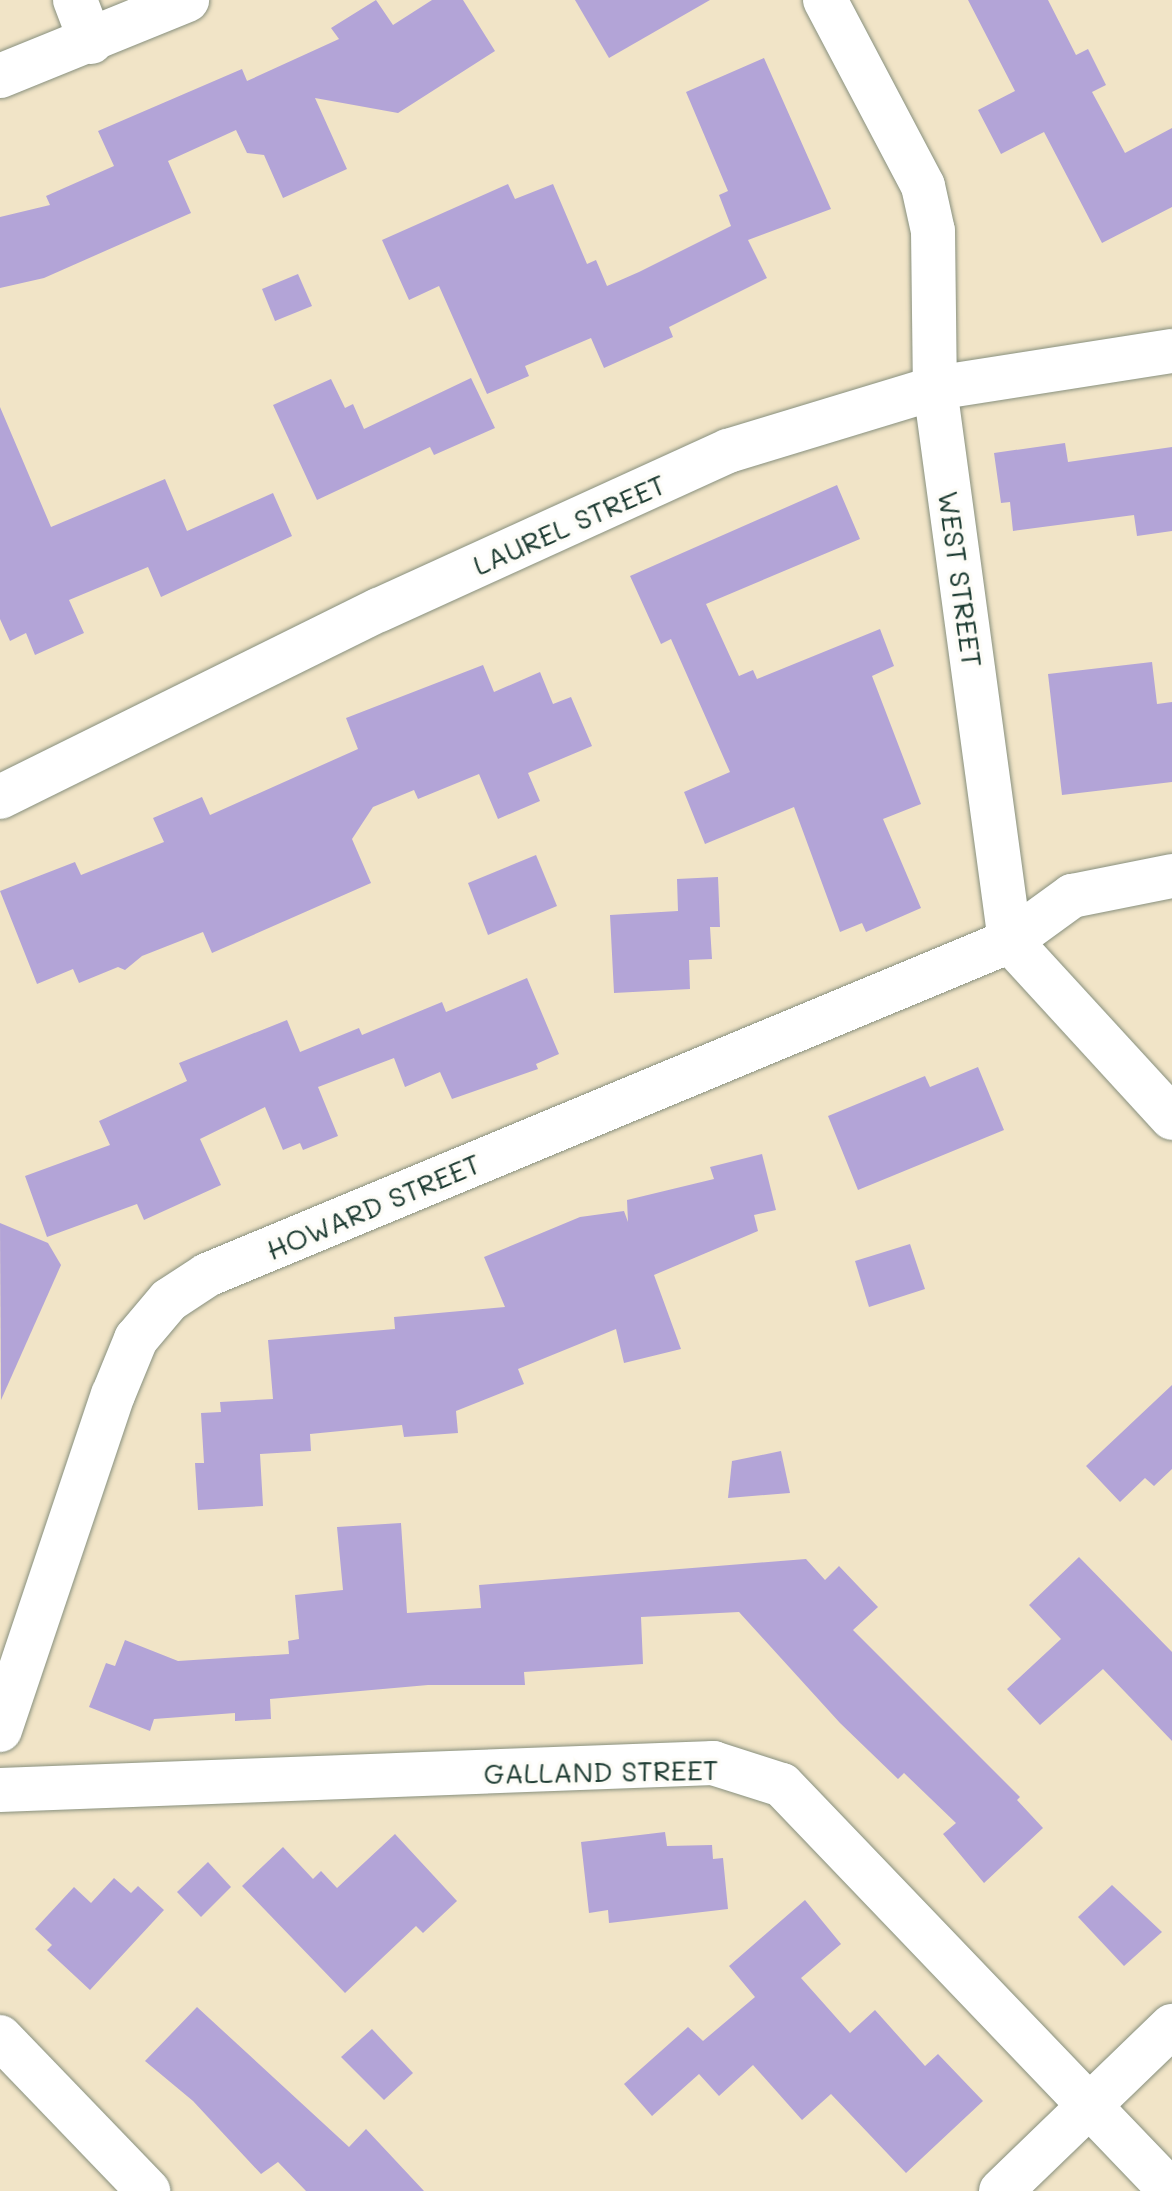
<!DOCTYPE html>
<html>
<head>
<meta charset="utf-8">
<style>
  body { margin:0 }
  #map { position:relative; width:1172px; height:2191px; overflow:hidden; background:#f1e4c7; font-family:Mali,sans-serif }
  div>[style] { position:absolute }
  .building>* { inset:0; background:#b3a4d7 }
  .roads { filter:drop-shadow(0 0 2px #88907e) drop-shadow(0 0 2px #88907e) }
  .street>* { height:44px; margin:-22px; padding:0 22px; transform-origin:22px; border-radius:22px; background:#fff }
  span { translate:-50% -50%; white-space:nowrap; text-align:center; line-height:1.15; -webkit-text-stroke:7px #fdfcf7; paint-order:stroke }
  .street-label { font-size:28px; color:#1f3d34 }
</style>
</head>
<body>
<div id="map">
  <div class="building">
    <div style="clip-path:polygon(376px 0,393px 25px,432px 0,463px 0,495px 51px,398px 113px,315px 98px,347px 169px,283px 198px,264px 155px,247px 153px,236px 130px,168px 161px,191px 213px,44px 278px,0 288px,0 217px,50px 205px,46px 196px,114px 166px,98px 131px,242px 69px,247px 81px,339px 39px,331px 28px)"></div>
    <div style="clip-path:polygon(575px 0,710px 0,609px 58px)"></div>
    <div style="clip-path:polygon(968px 0,1048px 0,1076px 55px,1088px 49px,1106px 85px,1092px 92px,1125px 153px,1172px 128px,1172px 207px,1102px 243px,1044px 132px,1001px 154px,978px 110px,1015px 91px)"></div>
    <div style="clip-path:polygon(764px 58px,831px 209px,748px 240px,767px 278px,669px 327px,673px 337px,604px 368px,591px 338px,525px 366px,529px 376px,487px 394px,439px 286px,409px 300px,382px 240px,508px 184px,515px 199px,553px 184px,587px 264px,596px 260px,607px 286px,639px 272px,731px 226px,719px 195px,728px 191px,686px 92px)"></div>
    <div style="clip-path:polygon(298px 274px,312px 306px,275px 321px,262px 289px)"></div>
    <div style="clip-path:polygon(471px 378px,495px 428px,434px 455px,430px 447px,317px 500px,273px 405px,331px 379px,345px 408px,353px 404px,364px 429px)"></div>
    <div style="clip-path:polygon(0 407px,51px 527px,165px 479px,187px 531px,273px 493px,292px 536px,161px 597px,148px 567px,69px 600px,84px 633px,35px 655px,26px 633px,10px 641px,0 619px)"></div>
    <div style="clip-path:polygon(1065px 443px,1068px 462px,1172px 447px,1172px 531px,1137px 536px,1134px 515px,1013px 531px,1010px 502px,1001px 503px,994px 453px)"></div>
    <div style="clip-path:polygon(837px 485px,860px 539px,706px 604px,739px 676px,753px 670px,757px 679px,880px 629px,894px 666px,872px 676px,921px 804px,883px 819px,921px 908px,866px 932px,862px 923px,840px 932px,794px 807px,705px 844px,684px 792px,730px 772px,671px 639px,661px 644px,630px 576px)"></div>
    <div style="clip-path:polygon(1152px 662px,1157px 704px,1172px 702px,1172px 782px,1062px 795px,1048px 674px)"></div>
    <div style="clip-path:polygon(483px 665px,494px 692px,540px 672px,553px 704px,571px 697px,592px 746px,528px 773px,540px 801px,498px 819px,479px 774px,418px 799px,414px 790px,373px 807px,352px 839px,371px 883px,212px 953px,203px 932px,142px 956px,125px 970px,118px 967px,79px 983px,73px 969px,37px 984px,0 891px,75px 862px,81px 875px,164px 842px,153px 818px,202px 797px,210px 815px,358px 749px,346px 718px)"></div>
    <div style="clip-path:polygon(536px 855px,557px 906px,488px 935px,468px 883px)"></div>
    <div style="clip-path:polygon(718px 877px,720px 927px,710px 927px,712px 959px,689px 960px,690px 989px,614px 993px,610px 915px,678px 911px,677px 879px)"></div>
    <div style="clip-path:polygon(527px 978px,559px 1054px,536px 1064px,538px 1069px,452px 1099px,440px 1072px,405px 1087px,394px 1058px,318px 1087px,338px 1136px,303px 1150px,300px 1143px,283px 1150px,265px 1107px,200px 1139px,221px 1185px,144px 1220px,137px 1204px,47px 1237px,25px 1176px,110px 1145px,99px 1121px,187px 1081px,179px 1063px,287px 1020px,300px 1052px,359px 1028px,362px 1035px,442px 1002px,446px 1012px)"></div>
    <div style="clip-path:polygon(978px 1067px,1004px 1130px,858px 1190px,828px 1116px,925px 1076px,930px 1087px)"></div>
    <div style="clip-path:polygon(762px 1154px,776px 1210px,754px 1215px,758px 1231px,654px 1275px,681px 1349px,624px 1363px,616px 1329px,518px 1369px,524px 1384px,456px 1411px,458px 1433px,404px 1437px,402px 1425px,310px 1434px,311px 1451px,260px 1454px,263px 1506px,198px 1510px,195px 1463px,204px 1463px,201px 1413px,221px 1412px,220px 1402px,273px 1399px,268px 1340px,395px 1329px,394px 1317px,505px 1307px,484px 1257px,580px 1217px,624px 1211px,628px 1222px,627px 1200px,714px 1179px,710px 1167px)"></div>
    <div style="clip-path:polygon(0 1223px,48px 1243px,61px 1265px,1px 1400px)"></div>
    <div style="clip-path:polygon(910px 1244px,925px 1289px,869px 1307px,855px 1261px)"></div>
    <div style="clip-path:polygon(1172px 1385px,1172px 1469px,1154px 1486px,1145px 1478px,1120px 1502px,1086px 1466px)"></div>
    <div style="clip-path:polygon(781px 1451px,790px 1493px,728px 1498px,732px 1461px)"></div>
    <div style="clip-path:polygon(401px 1523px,407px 1613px,481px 1608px,479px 1585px,806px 1559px,825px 1580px,839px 1566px,878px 1607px,853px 1630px,1020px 1797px,1017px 1800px,1043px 1828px,984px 1883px,943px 1834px,956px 1823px,904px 1773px,898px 1779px,840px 1723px,739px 1612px,641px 1617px,643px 1664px,524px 1672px,525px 1685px,428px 1685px,270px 1699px,271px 1719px,235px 1721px,235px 1713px,154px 1719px,150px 1731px,89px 1707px,106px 1663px,115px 1666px,125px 1640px,178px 1661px,289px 1654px,288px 1641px,299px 1639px,295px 1595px,343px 1590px,337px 1527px)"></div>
    <div style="clip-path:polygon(1079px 1557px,1172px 1652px,1172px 1741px,1103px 1669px,1040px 1725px,1007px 1689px,1061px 1639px,1029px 1605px)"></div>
    <div style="clip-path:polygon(665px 1832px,667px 1846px,712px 1845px,713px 1859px,723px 1858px,728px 1909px,609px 1923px,608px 1910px,589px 1913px,581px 1842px)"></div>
    <div style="clip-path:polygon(395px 1834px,457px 1901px,423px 1933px,416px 1926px,345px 1993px,242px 1886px,283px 1847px,313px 1879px,321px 1871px,337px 1888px)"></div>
    <div style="clip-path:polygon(208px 1862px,231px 1887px,201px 1917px,177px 1892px)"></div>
    <div style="clip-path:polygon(114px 1878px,131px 1893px,138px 1886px,164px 1910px,90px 1990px,47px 1950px,52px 1945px,35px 1929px,74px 1887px,91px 1903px)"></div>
    <div style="clip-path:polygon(1112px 1885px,1162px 1932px,1124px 1966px,1078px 1917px)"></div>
    <div style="clip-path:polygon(805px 1900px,841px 1944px,801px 1978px,850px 2033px,875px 2010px,925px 2066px,938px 2054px,983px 2101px,906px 2173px,831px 2094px,802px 2120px,753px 2065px,719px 2096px,699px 2074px,652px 2116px,624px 2084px,688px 2027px,703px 2041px,755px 1997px,729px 1966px)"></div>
    <div style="clip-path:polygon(197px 2007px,349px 2147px,366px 2129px,424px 2191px,306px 2191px,278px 2162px,261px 2174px,193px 2101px,145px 2061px)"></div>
    <div style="clip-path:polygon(372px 2029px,413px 2073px,384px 2100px,341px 2057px)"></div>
  </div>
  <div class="roads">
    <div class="street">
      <div style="left:75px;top:0;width:45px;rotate:69.1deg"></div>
      <div style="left:825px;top:0;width:210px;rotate:62.2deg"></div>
      <div style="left:923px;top:186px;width:46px;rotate:77.5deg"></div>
      <div style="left:933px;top:231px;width:157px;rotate:89.3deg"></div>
      <div style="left:935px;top:388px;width:558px;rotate:82.28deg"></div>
      <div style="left:1010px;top:941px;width:240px;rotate:47.5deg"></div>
      <div style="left:0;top:76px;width:202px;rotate:-22.1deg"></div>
      <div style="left:0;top:797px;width:423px;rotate:-26.3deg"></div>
      <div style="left:379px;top:610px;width:384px;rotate:-24.5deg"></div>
      <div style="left:728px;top:451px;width:216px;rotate:-16.9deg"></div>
      <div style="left:935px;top:388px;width:240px;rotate:-8.9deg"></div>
      <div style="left:0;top:1730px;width:354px;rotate:-71.4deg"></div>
      <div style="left:113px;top:1395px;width:61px;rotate:-67.7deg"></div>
      <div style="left:136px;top:1339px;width:51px;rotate:-49.8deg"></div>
      <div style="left:169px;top:1300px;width:45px;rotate:-33.3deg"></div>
      <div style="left:207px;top:1275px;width:870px;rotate:-22.58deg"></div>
      <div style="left:1010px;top:941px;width:77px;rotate:-36deg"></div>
      <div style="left:1072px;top:896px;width:102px;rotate:-11.3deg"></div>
      <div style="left:0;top:1790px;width:714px;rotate:-2.17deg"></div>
      <div style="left:713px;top:1763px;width:72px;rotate:17.7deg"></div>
      <div style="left:782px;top:1785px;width:562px;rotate:46.23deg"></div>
      <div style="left:0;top:2037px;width:214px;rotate:46.1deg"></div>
      <div style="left:1001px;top:2191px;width:238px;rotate:-44deg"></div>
    </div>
  </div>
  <div class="street-label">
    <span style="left:569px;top:524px;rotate:-24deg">LAUREL STREET</span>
    <span style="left:961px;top:579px;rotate:82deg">WEST STREET</span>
    <span style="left:373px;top:1206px;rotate:-23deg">HOWARD STREET</span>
    <span style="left:601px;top:1771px;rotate:-1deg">GALLAND STREET</span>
  </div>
</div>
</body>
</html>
